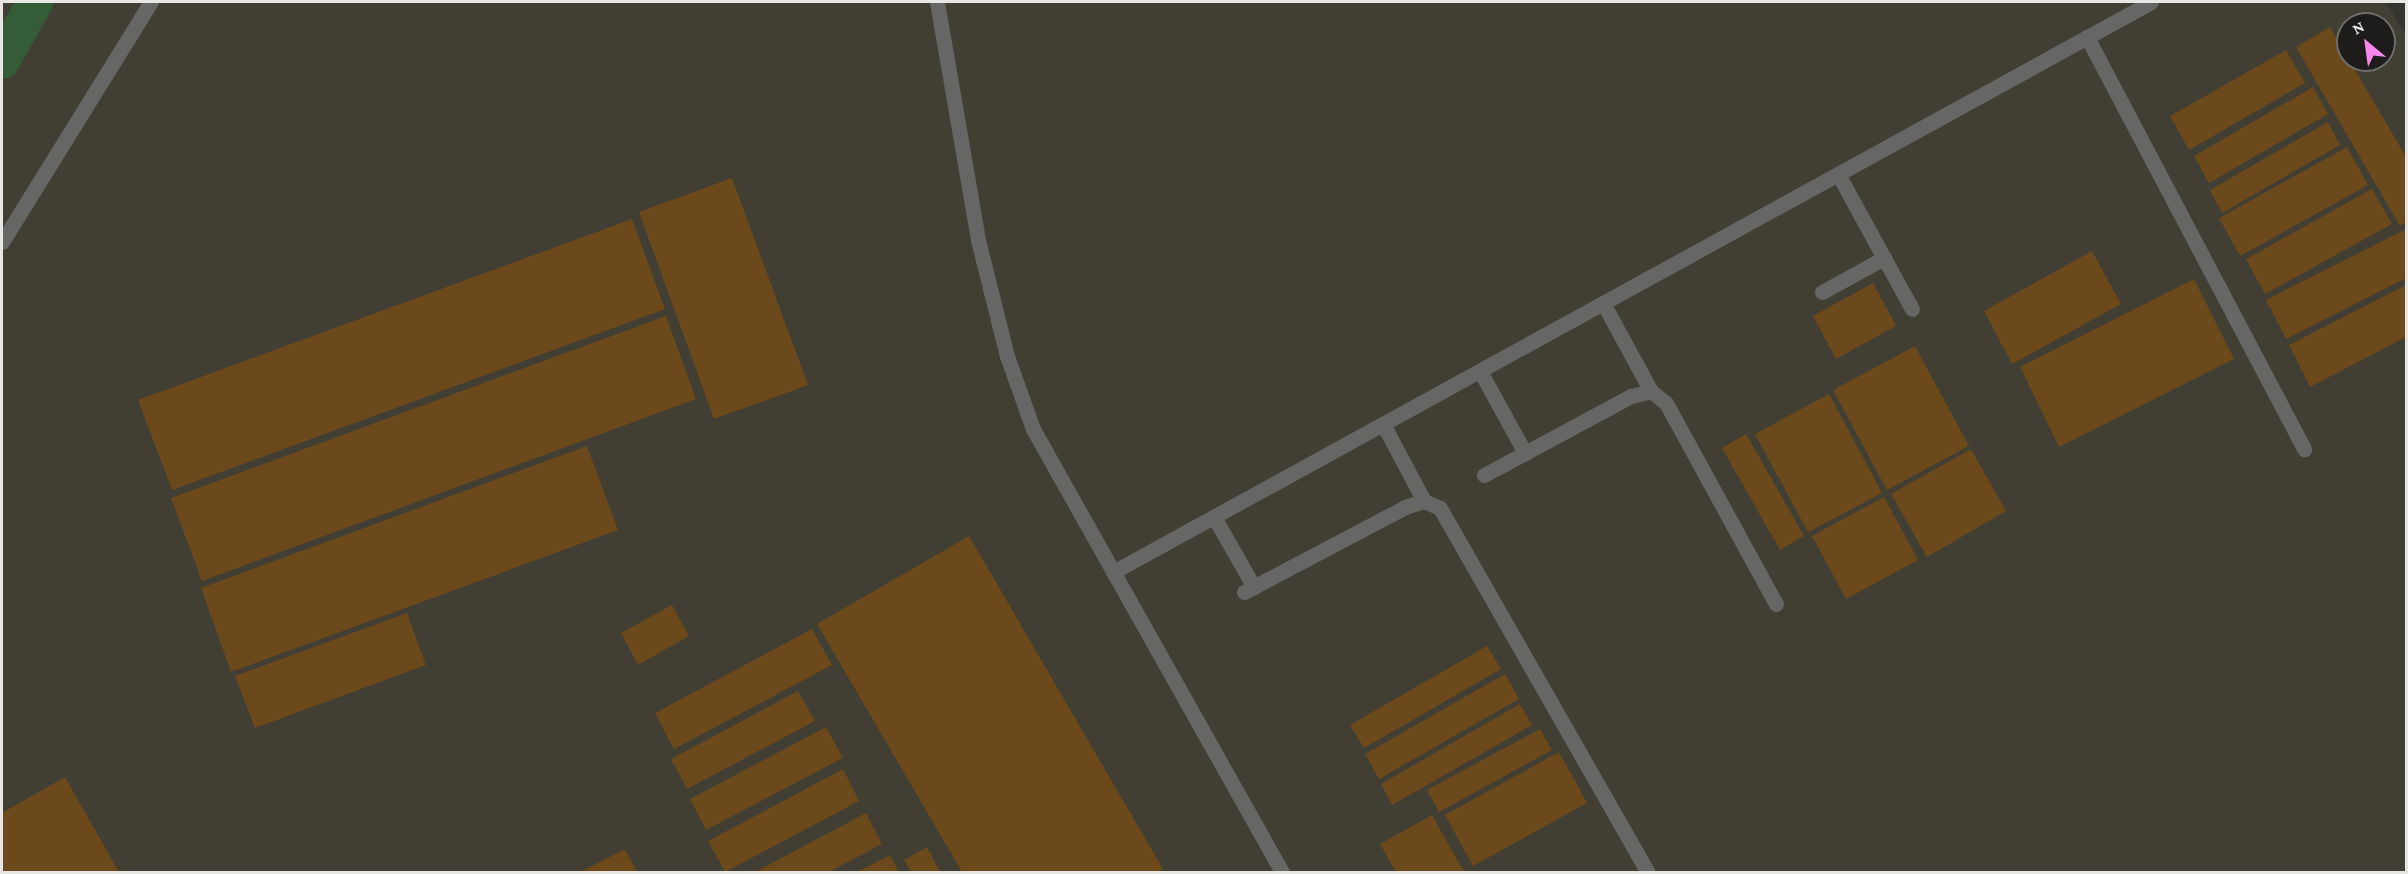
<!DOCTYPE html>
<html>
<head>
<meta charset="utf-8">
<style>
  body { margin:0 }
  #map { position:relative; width:2408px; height:874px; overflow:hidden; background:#36342f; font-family:"Crimson Pro",serif }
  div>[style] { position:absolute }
  .built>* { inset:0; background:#413e34 }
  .canal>* { height:36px; margin:-18px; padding:0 18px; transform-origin:18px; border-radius:18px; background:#345d37 }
  .building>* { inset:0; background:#6c491b }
  .service>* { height:15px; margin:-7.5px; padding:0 7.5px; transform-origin:7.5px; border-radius:7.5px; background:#666765 }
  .tertiary>* { height:15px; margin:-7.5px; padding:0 7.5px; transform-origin:7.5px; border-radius:7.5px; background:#666765 }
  span { translate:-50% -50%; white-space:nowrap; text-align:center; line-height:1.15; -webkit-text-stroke:6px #1d1c1a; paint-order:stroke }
  .frame { position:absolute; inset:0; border:3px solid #e8e7e4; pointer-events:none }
  .north { position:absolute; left:2336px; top:12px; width:60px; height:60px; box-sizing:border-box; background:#1d1c1a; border:2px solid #6e6d6b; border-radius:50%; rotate:331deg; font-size:16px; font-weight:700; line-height:24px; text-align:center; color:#e8e7e4 }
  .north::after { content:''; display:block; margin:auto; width:21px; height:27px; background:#f788ec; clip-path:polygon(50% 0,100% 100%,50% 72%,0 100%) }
</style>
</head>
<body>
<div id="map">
  <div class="built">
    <div style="clip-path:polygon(evenodd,2px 2px,2386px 2px,2406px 35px,2406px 872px,2px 872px,2px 2px,2348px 24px,2384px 24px,2384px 60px,2348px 60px,2348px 24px)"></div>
  </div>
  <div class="canal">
    <div style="left:2px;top:61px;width:68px;rotate:-60.8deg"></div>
  </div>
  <div class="building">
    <div style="clip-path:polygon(2330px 27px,2406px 157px,2406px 222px,2400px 226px,2296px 47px)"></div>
    <div style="clip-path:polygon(2286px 50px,2305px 83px,2189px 150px,2170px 116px)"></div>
    <div style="clip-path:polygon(2313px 87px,2328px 114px,2209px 183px,2194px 156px)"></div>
    <div style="clip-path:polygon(2328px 122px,2340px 145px,2222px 213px,2210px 190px)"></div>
    <div style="clip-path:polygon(2347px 147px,2368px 185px,2240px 256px,2219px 218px)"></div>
    <div style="clip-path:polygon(732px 178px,808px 385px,714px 419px,639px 212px)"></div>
    <div style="clip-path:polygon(2372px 189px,2392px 224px,2265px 294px,2246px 259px)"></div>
    <div style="clip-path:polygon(632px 219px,665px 309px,172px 490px,138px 400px)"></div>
    <div style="clip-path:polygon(2406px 229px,2406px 278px,2286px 339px,2266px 300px)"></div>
    <div style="clip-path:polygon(2092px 251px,2121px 304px,2012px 364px,1984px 311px)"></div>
    <div style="clip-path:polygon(2194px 279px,2234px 359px,2059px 447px,2020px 367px)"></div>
    <div style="clip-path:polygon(1873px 283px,1896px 326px,1836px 359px,1813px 316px)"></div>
    <div style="clip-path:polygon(2406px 285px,2406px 337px,2310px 387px,2289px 345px)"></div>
    <div style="clip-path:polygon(666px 316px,696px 399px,202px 581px,171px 498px)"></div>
    <div style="clip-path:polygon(1915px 346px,1969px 446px,1887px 490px,1833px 390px)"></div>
    <div style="clip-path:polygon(1829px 394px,1882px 493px,1808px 532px,1755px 434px)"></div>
    <div style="clip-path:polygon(1746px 434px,1804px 536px,1780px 550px,1722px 448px)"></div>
    <div style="clip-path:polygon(587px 446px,618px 530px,231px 672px,201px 588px)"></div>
    <div style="clip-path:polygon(1971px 449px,2006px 511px,1927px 557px,1891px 494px)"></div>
    <div style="clip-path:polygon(1884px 497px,1918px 560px,1846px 599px,1812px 536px)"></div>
    <div style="clip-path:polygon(969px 536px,1163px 869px,1156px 872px,962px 872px,817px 624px)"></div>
    <div style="clip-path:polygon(672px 605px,689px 636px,638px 665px,621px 633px)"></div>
    <div style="clip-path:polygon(407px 613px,426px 665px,255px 728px,235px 676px)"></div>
    <div style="clip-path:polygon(812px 629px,832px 665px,674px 749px,655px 713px)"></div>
    <div style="clip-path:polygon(1487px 646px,1501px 669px,1364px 748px,1350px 725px)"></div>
    <div style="clip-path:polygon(1505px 674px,1519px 699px,1379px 779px,1365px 754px)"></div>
    <div style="clip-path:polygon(798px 691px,815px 721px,687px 789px,671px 759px)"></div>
    <div style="clip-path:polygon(1520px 704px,1532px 725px,1392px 805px,1381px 784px)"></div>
    <div style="clip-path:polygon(826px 727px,843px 758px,706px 830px,690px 799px)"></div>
    <div style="clip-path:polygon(1540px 729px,1552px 750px,1439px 812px,1427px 790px)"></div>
    <div style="clip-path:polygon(1559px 752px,1587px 803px,1473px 866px,1445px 815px)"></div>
    <div style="clip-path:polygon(843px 769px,859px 801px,725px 872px,708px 841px)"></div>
    <div style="clip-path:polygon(65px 777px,119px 872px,2px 872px,2px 813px)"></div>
    <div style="clip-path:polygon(866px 813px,882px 844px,829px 872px,755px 872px)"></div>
    <div style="clip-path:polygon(1432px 815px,1464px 872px,1396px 872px,1380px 844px)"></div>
    <div style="clip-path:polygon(927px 847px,940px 872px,911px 872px,904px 860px)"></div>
    <div style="clip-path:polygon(625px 849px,637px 872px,580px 872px)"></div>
    <div style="clip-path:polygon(890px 855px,899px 872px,857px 872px)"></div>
  </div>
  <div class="service">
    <div style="left:2087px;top:37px;width:466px;rotate:62.2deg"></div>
    <div style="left:1838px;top:174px;width:96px;rotate:61.3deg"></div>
    <div style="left:2px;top:242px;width:282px;rotate:-58.2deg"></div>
    <div style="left:1822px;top:292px;width:71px;rotate:-28.7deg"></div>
    <div style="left:1884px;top:258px;width:58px;rotate:61.2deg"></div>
    <div style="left:1603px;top:303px;width:100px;rotate:61.4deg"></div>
    <div style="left:1480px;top:371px;width:94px;rotate:61.2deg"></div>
    <div style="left:1383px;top:424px;width:87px;rotate:62deg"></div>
    <div style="left:1484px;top:475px;width:167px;rotate:-28.3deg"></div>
    <div style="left:1631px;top:396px;width:21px;rotate:-14deg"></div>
    <div style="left:1651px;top:391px;width:19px;rotate:39deg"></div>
    <div style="left:1666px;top:403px;width:229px;rotate:61.3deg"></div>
    <div style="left:1214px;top:517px;width:81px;rotate:60.3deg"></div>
    <div style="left:1244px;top:592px;width:182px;rotate:-27.8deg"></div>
    <div style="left:1405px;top:507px;width:20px;rotate:-18deg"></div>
    <div style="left:1424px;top:501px;width:17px;rotate:24deg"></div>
    <div style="left:1440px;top:508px;width:419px;rotate:60.3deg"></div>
  </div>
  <div class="tertiary">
    <div style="left:937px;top:2px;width:242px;rotate:80.2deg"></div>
    <div style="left:978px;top:240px;width:120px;rotate:76deg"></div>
    <div style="left:1007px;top:356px;width:77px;rotate:70.4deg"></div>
    <div style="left:1033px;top:429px;width:508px;rotate:60.66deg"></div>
    <div style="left:1113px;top:572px;width:1184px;rotate:-28.77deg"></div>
  </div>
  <div class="frame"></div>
  <div class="north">N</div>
</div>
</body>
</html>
